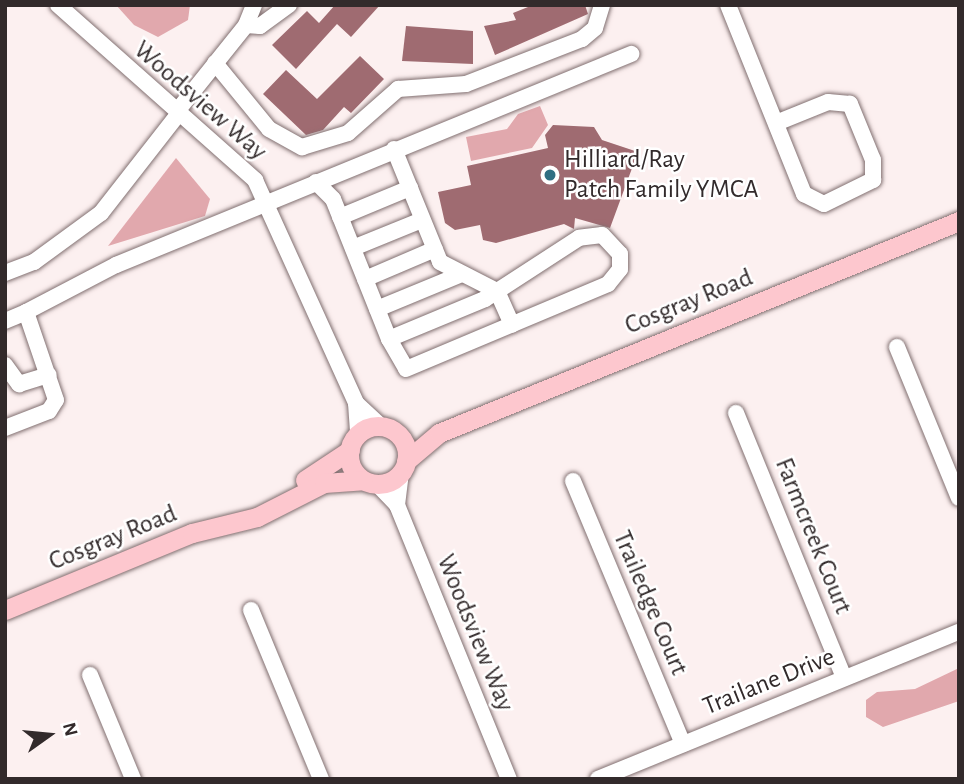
<!DOCTYPE html>
<html>
<head>
<meta charset="utf-8">
<style>
  body { margin:0 }
  #map { position:relative; width:964px; height:784px; overflow:hidden; background:#fcf0f0; font-family:"Alegreya Sans",sans-serif }
  div>[style] { position:absolute }
  .water>* { inset:0; background:#e1a8ad }
  .building>* { inset:0; background:#9f6b71 }
  .roads { filter:drop-shadow(0 0 2px #816f70) drop-shadow(0 0 2px #816f70) }
  .minor>* { height:16px; margin:-8px; padding:0 8px; transform-origin:8px; border-radius:8px; background:#fff }
  .major>* { height:19px; margin:-9.5px; padding:0 9.5px; transform-origin:9.5px; border-radius:9.5px; background:#fdc7ce }
  .major>.ring { margin:-9.5px; padding:0; box-sizing:content-box; background:none; border:19px solid #fdc7ce; border-radius:50% }
  .dots>* { width:19px; height:19px; translate:-50% -50%; box-sizing:border-box; border:4px solid #fff; border-radius:50% }
  span { translate:-50% -50%; white-space:nowrap; text-align:center; line-height:1.15; -webkit-text-stroke:5px #fff; paint-order:stroke }
  .street-label { font-size:26px; color:#322a2b }
  .poi-label { font-size:26px; color:#322a2b }
  .left { translate:0 -50%; text-align:left }
  .frame { position:absolute; inset:0; border:7px solid #322a2b; pointer-events:none }
  .north { position:absolute; left:14px; top:700px; width:70px; height:70px; -webkit-text-stroke:5px #fff; paint-order:stroke; rotate:75deg; font-size:19px; font-weight:700; line-height:28px; text-align:center; color:#322a2b }
  .north::after { content:''; display:block; margin:auto; width:24px; height:32px; background:#322a2b; clip-path:polygon(50% 0,100% 100%,50% 72%,0 100%) }
</style>
</head>
<body>
<div id="map">
  <div class="water">
    <div style="clip-path:polygon(116px 5px,190px 5px,188px 20px,158px 37px,134px 25px)"></div>
    <div style="clip-path:polygon(540px 106px,548px 125px,532px 148px,471px 161px,466px 137px,507px 129px,518px 114px)"></div>
    <div style="clip-path:polygon(176px 158px,210px 199px,205px 216px,108px 246px)"></div>
    <div style="clip-path:polygon(959px 668px,959px 701px,883px 727px,866px 717px,866px 700px,877px 692px,915px 689px)"></div>
  </div>
  <div class="building">
    <div style="clip-path:polygon(335px 5px,380px 5px,351px 37px,337px 24px,296px 69px,272px 45px,307px 11px,319px 23px)"></div>
    <div style="clip-path:polygon(533px 5px,585px 5px,588px 14px,495px 55px,484px 26px,516px 20px,513px 13px)"></div>
    <div style="clip-path:polygon(406px 26px,473px 31px,473px 64px,402px 61px)"></div>
    <div style="clip-path:polygon(360px 56px,384px 79px,351px 113px,344px 107px,323px 130px,306px 135px,263px 94px,286px 70px,317px 99px)"></div>
    <div style="clip-path:polygon(553px 125px,594px 127px,602px 140px,638px 152px,610px 228px,575px 218px,574px 229px,564px 224px,496px 243px,483px 240px,480px 225px,455px 230px,445px 223px,438px 192px,471px 185px,467px 166px,548px 148px,545px 135px)"></div>
  </div>
  <div class="roads">
    <div class="minor">
      <div style="left:58px;top:5px;width:264px;rotate:41.6deg"></div>
      <div style="left:255px;top:180px;width:245px;rotate:65.6deg"></div>
      <div style="left:356px;top:403px;width:32px;rotate:86deg"></div>
      <div style="left:728px;top:5px;width:204px;rotate:68.1deg"></div>
      <div style="left:804px;top:194px;width:22px;rotate:27deg"></div>
      <div style="left:824px;top:204px;width:55px;rotate:-26.1deg"></div>
      <div style="left:873px;top:180px;width:20px;rotate:-90deg"></div>
      <div style="left:873px;top:160px;width:61px;rotate:-112.3deg"></div>
      <div style="left:850px;top:104px;width:22px;rotate:-175deg"></div>
      <div style="left:828px;top:102px;width:56px;rotate:158deg"></div>
      <div style="left:246px;top:25px;width:14px;rotate:4deg"></div>
      <div style="left:260px;top:26px;width:36px;rotate:-36deg"></div>
      <div style="left:215px;top:63px;width:85px;rotate:50.7deg"></div>
      <div style="left:269px;top:129px;width:38px;rotate:29deg"></div>
      <div style="left:302px;top:147px;width:48px;rotate:-16.9deg"></div>
      <div style="left:348px;top:133px;width:67px;rotate:-41.3deg"></div>
      <div style="left:398px;top:89px;width:68px;rotate:-4.2deg"></div>
      <div style="left:466px;top:84px;width:124px;rotate:-21.2deg"></div>
      <div style="left:582px;top:39px;width:17px;rotate:-40deg"></div>
      <div style="left:595px;top:28px;width:24px;rotate:-73deg"></div>
      <div style="left:178px;top:110px;width:109px;rotate:-51.3deg"></div>
      <div style="left:246px;top:25px;width:22px;rotate:-68deg"></div>
      <div style="left:394px;top:149px;width:122px;rotate:67.8deg"></div>
      <div style="left:440px;top:262px;width:64px;rotate:27deg"></div>
      <div style="left:497px;top:291px;width:37px;rotate:66deg"></div>
      <div style="left:316px;top:182px;width:24px;rotate:45deg"></div>
      <div style="left:333px;top:199px;width:151px;rotate:68.2deg"></div>
      <div style="left:389px;top:339px;width:34px;rotate:60deg"></div>
      <div style="left:406px;top:369px;width:219px;rotate:-22.8deg"></div>
      <div style="left:608px;top:284px;width:19px;rotate:-51deg"></div>
      <div style="left:620px;top:269px;width:15px;rotate:-90deg"></div>
      <div style="left:620px;top:254px;width:26px;rotate:-133deg"></div>
      <div style="left:602px;top:235px;width:23px;rotate:173deg"></div>
      <div style="left:579px;top:238px;width:112px;rotate:147deg"></div>
      <div style="left:485px;top:299px;width:104px;rotate:157.4deg"></div>
      <div style="left:340px;top:217px;width:76px;rotate:-22.5deg"></div>
      <div style="left:353px;top:248px;width:74px;rotate:-22.1deg"></div>
      <div style="left:5px;top:273px;width:31px;rotate:-21deg"></div>
      <div style="left:34px;top:262px;width:83px;rotate:-36.2deg"></div>
      <div style="left:101px;top:213px;width:128px;rotate:-52deg"></div>
      <div style="left:365px;top:279px;width:76px;rotate:-23.2deg"></div>
      <div style="left:377px;top:309px;width:92px;rotate:-22.4deg"></div>
      <div style="left:5px;top:321px;width:23px;rotate:-23deg"></div>
      <div style="left:897px;top:347px;width:163px;rotate:67.7deg"></div>
      <div style="left:5px;top:365px;width:24px;rotate:54deg"></div>
      <div style="left:19px;top:384px;width:31px;rotate:-17deg"></div>
      <div style="left:356px;top:403px;width:35px;rotate:43deg"></div>
      <div style="left:736px;top:413px;width:286px;rotate:67.8deg"></div>
      <div style="left:5px;top:428px;width:47px;rotate:-21.1deg"></div>
      <div style="left:49px;top:411px;width:13px;rotate:-58deg"></div>
      <div style="left:56px;top:400px;width:93px;rotate:-108.8deg"></div>
      <div style="left:26px;top:312px;width:102px;rotate:-27.6deg"></div>
      <div style="left:116px;top:265px;width:557px;rotate:-22.28deg"></div>
      <div style="left:573px;top:481px;width:285px;rotate:67.3deg"></div>
      <div style="left:377px;top:484px;width:29px;rotate:46deg"></div>
      <div style="left:397px;top:505px;width:296px;rotate:67.8deg"></div>
      <div style="left:397px;top:505px;width:32px;rotate:-83deg"></div>
      <div style="left:251px;top:610px;width:183px;rotate:67.5deg"></div>
      <div style="left:90px;top:675px;width:113px;rotate:67.5deg"></div>
      <div style="left:598px;top:779px;width:390px;rotate:-22.2deg"></div>
    </div>
    <div class="major">
      <div class="ring" style="left:349px;top:426px;width:39px;height:39px"></div>
      <div style="left:406px;top:461px;width:43px;rotate:-40.3deg"></div>
      <div style="left:439px;top:433px;width:562px;rotate:-22.18deg"></div>
      <div style="left:305px;top:480px;width:54px;rotate:-33.7deg"></div>
      <div style="left:5px;top:610px;width:202px;rotate:-22.4deg"></div>
      <div style="left:192px;top:533px;width:67px;rotate:-13.8deg"></div>
      <div style="left:257px;top:517px;width:75px;rotate:-26.9deg"></div>
      <div style="left:324px;top:483px;width:39px;rotate:-4deg"></div>
    </div>
  </div>
  <div class="dots">
    <div style="left:550px;top:175px;background:#2f6f83"></div>
  </div>
  <div class="street-label">
    <span style="left:200px;top:101px;rotate:41deg">Woodsview Way</span>
    <span style="left:689px;top:302px;rotate:-22deg">Cosgray Road</span>
    <span style="left:813px;top:536px;rotate:68deg">Farmcreek Court</span>
    <span style="left:113px;top:538px;rotate:-22deg">Cosgray Road</span>
    <span style="left:650px;top:603px;rotate:67deg">Trailedge Court</span>
    <span style="left:475px;top:633px;rotate:68deg">Woodsview Way</span>
    <span style="left:769px;top:682px;rotate:-22deg">Trailane Drive</span>
  </div>
  <div class="poi-label">
    <span class="left" style="left:564px;top:175px">Hilliard/Ray<br>Patch Family YMCA</span>
  </div>
  <div class="frame"></div>
  <div class="north">N</div>
</div>
</body>
</html>
